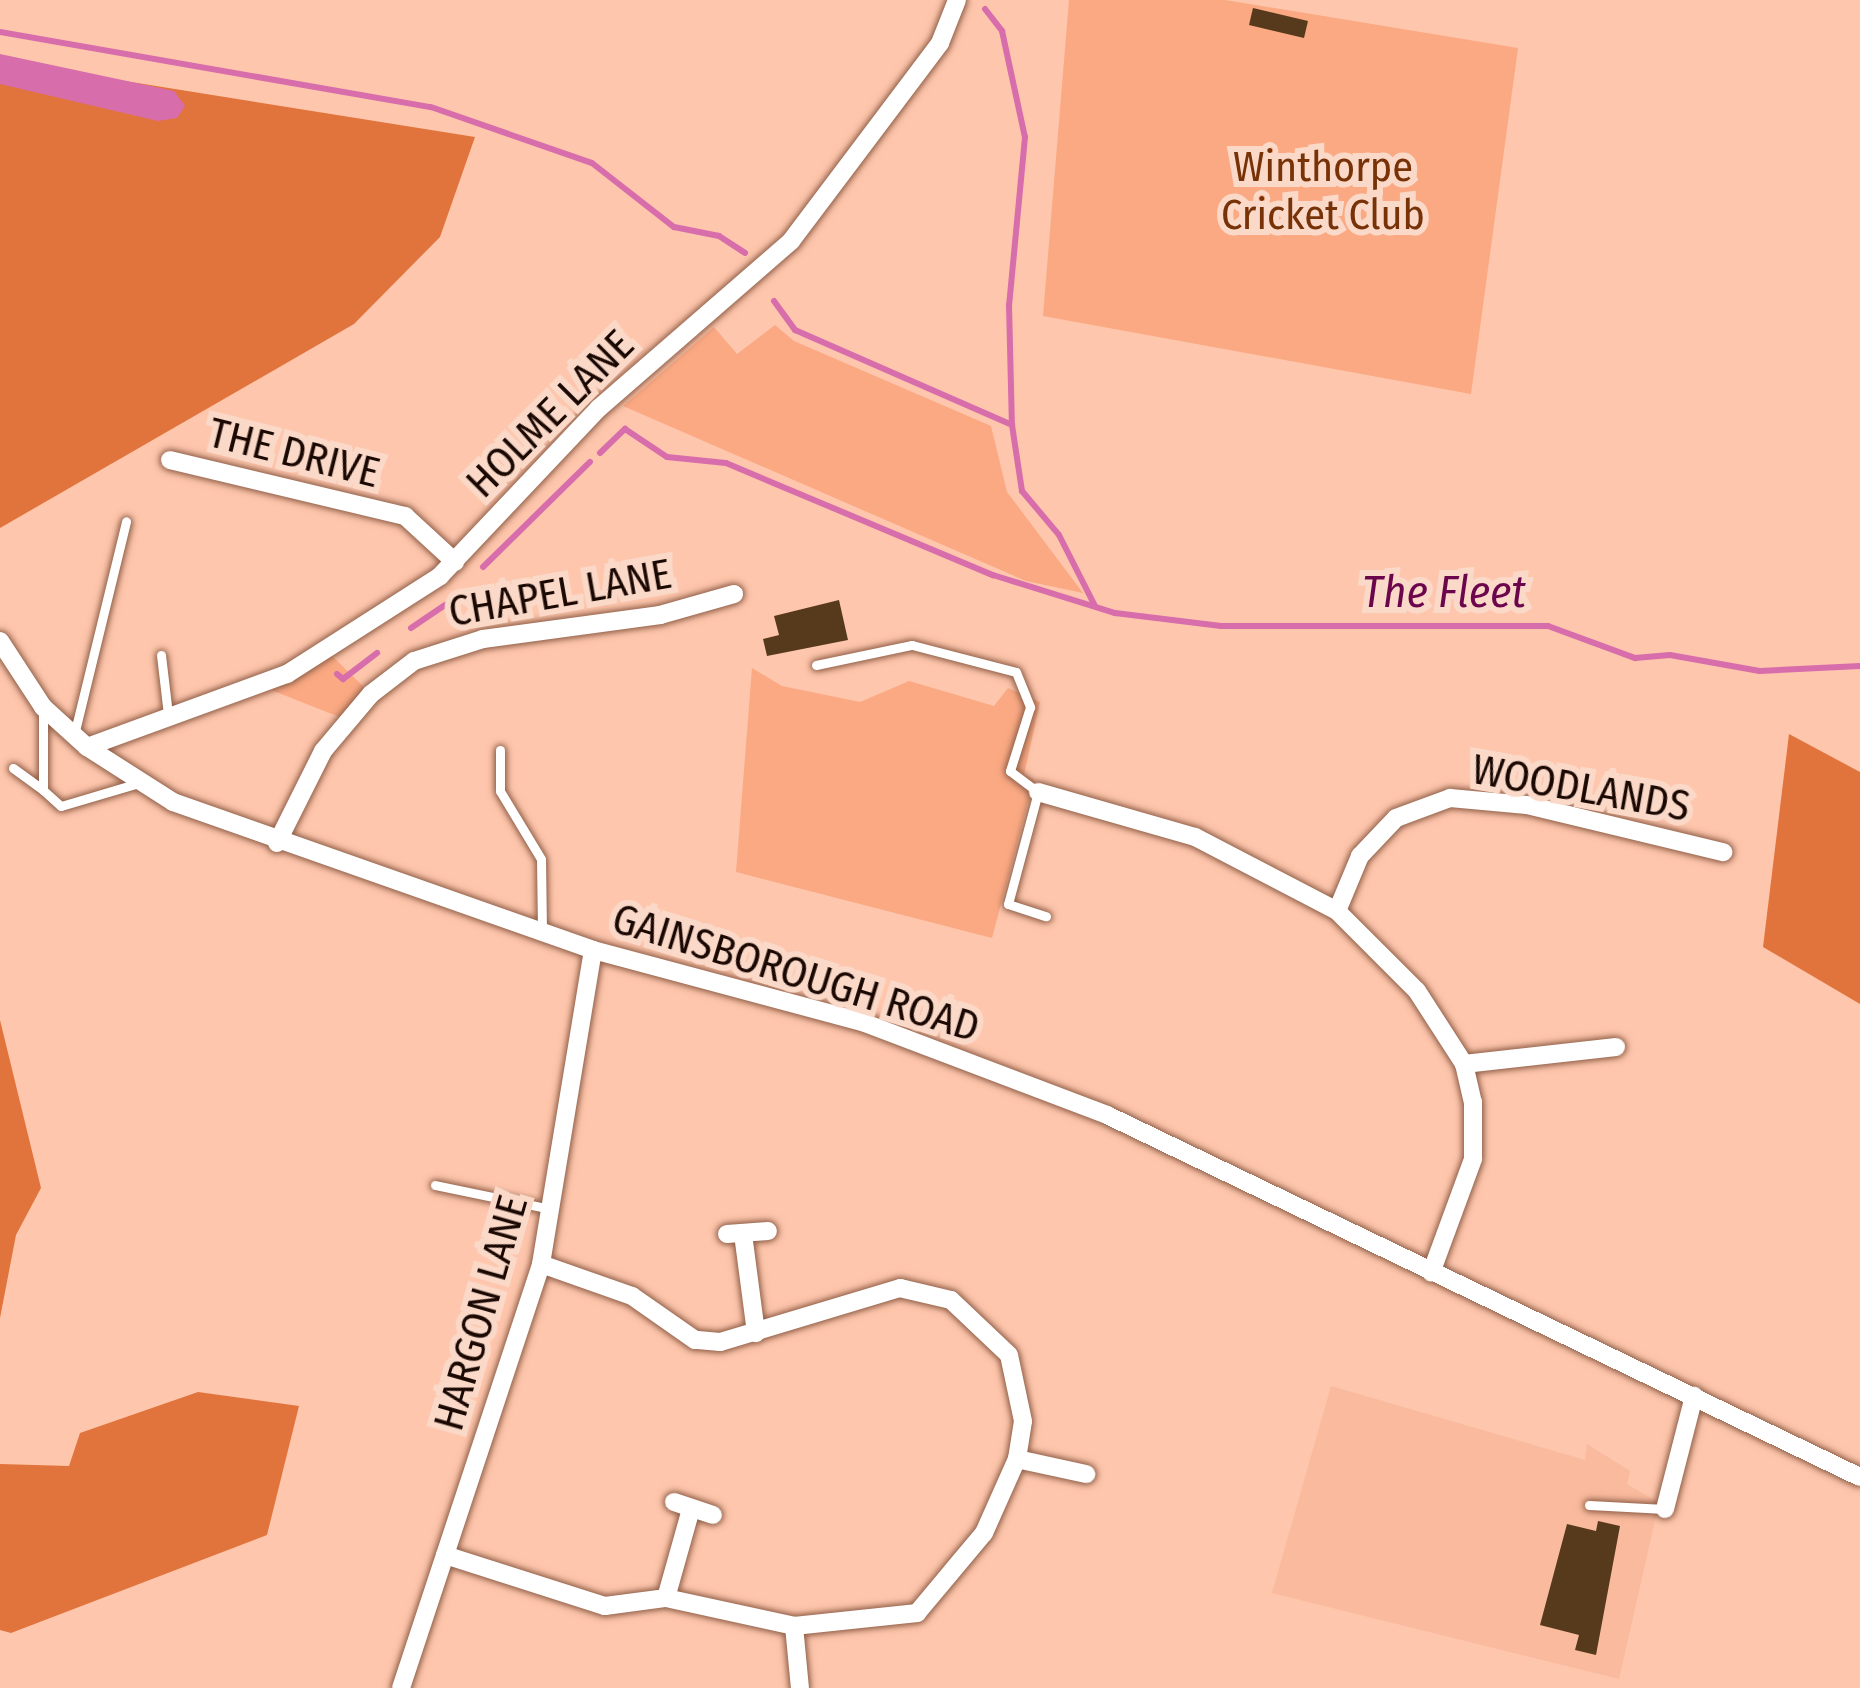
<!DOCTYPE html>
<html>
<head>
<meta charset="utf-8">
<style>
  body { margin:0 }
  #map { position:relative; width:1860px; height:1688px; overflow:hidden; background:#fec6ac; font-family:"Fira Sans Condensed",sans-serif }
  div>[style] { position:absolute }
  .built>* { inset:0; background:#f9ba9d }
  .green>* { inset:0; background:#faa983 }
  .forest>* { inset:0; background:#e1743d }
  .water>* { inset:0; background:#d86dac }
  .stream>* { height:6px; margin:-3px; padding:0 3px; transform-origin:3px; border-radius:3px; background:#d86dac }
  .building>* { inset:0; background:#573a1b }
  .roads { filter:drop-shadow(0 0 3px #905f48) drop-shadow(0 0 3px #905f48) }
  .lane>* { height:9px; margin:-4.5px; padding:0 4.5px; transform-origin:4.5px; border-radius:4.5px; background:#fff }
  .street>* { height:18px; margin:-9px; padding:0 9px; transform-origin:9px; border-radius:9px; background:#fff }
  span { translate:-50% -50%; white-space:nowrap; text-align:center; line-height:1.15; -webkit-text-stroke:12px #fbd9c9; paint-order:stroke }
  .park-label { font-size:42px; color:#783208 }
  .street-label { font-size:42px; color:#1a0802 }
  .water-label { font-size:45px; color:#6c064c; font-style:italic }
</style>
</head>
<body>
<div id="map">
  <div class="built">
    <div style="clip-path:polygon(1331px 1386px,1585px 1460px,1587px 1444px,1630px 1471px,1627px 1484px,1659px 1503px,1619px 1679px,1272px 1593px)"></div>
  </div>
  <div class="green">
    <div style="clip-path:polygon(1069px 0,1225px 0,1518px 48px,1471px 394px,1043px 316px)"></div>
    <div style="clip-path:polygon(775px 325px,794px 341px,991px 426px,1007px 492px,1083px 593px,1026px 581px,623px 406px,714px 327px,737px 354px)"></div>
    <div style="clip-path:polygon(327px 651px,371px 694px,347px 720px,261px 686px)"></div>
    <div style="clip-path:polygon(752px 668px,782px 686px,860px 702px,909px 681px,994px 706px,1008px 688px,1040px 702px,1024px 775px,1034px 779px,992px 938px,736px 872px)"></div>
  </div>
  <div class="forest">
    <div style="clip-path:polygon(0 61px,475px 137px,440px 237px,354px 324px,0 528px)"></div>
    <div style="clip-path:polygon(1789px 734px,1860px 772px,1860px 1004px,1763px 947px)"></div>
    <div style="clip-path:polygon(0 1020px,41px 1188px,16px 1235px,0 1318px)"></div>
    <div style="clip-path:polygon(198px 1392px,299px 1406px,267px 1535px,11px 1633px,0 1630px,0 1464px,69px 1466px,80px 1433px)"></div>
  </div>
  <div class="water">
    <div style="clip-path:polygon(0 54px,174px 91px,185px 106px,177px 118px,158px 121px,0 84px)"></div>
  </div>
  <div class="stream">
    <div style="left:985px;top:9px;width:28px;rotate:52deg"></div>
    <div style="left:1002px;top:31px;width:108px;rotate:77.8deg"></div>
    <div style="left:1025px;top:137px;width:169px;rotate:95.4deg"></div>
    <div style="left:1009px;top:305px;width:120px;rotate:88.6deg"></div>
    <div style="left:0;top:32px;width:437px;rotate:9.9deg"></div>
    <div style="left:431px;top:107px;width:170px;rotate:19.2deg"></div>
    <div style="left:592px;top:163px;width:104px;rotate:38deg"></div>
    <div style="left:674px;top:227px;width:46px;rotate:11.3deg"></div>
    <div style="left:719px;top:236px;width:31px;rotate:33deg"></div>
    <div style="left:774px;top:301px;width:36px;rotate:54deg"></div>
    <div style="left:795px;top:330px;width:237px;rotate:23.6deg"></div>
    <div style="left:1012px;top:425px;width:67px;rotate:81.4deg"></div>
    <div style="left:1022px;top:491px;width:57px;rotate:49.9deg"></div>
    <div style="left:1059px;top:535px;width:80px;rotate:63.1deg"></div>
    <div style="left:600px;top:453px;width:35px;rotate:-44deg"></div>
    <div style="left:625px;top:429px;width:50px;rotate:33.7deg"></div>
    <div style="left:667px;top:457px;width:59px;rotate:5.8deg"></div>
    <div style="left:726px;top:463px;width:290px;rotate:22.8deg"></div>
    <div style="left:993px;top:575px;width:128px;rotate:17.3deg"></div>
    <div style="left:1115px;top:613px;width:107px;rotate:7deg"></div>
    <div style="left:1221px;top:626px;width:327px"></div>
    <div style="left:1548px;top:626px;width:93px;rotate:20.2deg"></div>
    <div style="left:1635px;top:658px;width:35px;rotate:-5deg"></div>
    <div style="left:1670px;top:655px;width:91px;rotate:10.1deg"></div>
    <div style="left:1760px;top:671px;width:100px;rotate:-2.9deg"></div>
    <div style="left:483px;top:567px;width:150px;rotate:-44.5deg"></div>
    <div style="left:411px;top:628px;width:41px;rotate:-34.1deg"></div>
    <div style="left:337px;top:674px;width:8px;rotate:40deg"></div>
    <div style="left:343px;top:679px;width:43px;rotate:-37.4deg"></div>
  </div>
  <div class="building">
    <div style="clip-path:polygon(1253px 8px,1308px 21px,1304px 38px,1249px 25px)"></div>
    <div style="clip-path:polygon(839px 600px,848px 640px,767px 656px,763px 639px,779px 635px,774px 616px)"></div>
    <div style="clip-path:polygon(1598px 1521px,1620px 1526px,1596px 1655px,1575px 1650px,1579px 1635px,1540px 1625px,1567px 1524px,1596px 1531px)"></div>
  </div>
  <div class="roads">
    <div class="lane">
      <div style="left:161px;top:655px;width:60px;rotate:83.3deg"></div>
      <div style="left:816px;top:665px;width:98px;rotate:-11.8deg"></div>
      <div style="left:912px;top:645px;width:107px;rotate:14.6deg"></div>
      <div style="left:1016px;top:672px;width:38px;rotate:68deg"></div>
      <div style="left:1030px;top:707px;width:67px;rotate:107.4deg"></div>
      <div style="left:1010px;top:771px;width:35px;rotate:37deg"></div>
      <div style="left:1038px;top:792px;width:116px;rotate:105deg"></div>
      <div style="left:1008px;top:904px;width:40px;rotate:18deg"></div>
      <div style="left:43px;top:707px;width:83px;rotate:90deg"></div>
      <div style="left:43px;top:790px;width:24px;rotate:42deg"></div>
      <div style="left:61px;top:806px;width:84px;rotate:-16.5deg"></div>
      <div style="left:74px;top:735px;width:220px;rotate:-76.3deg"></div>
      <div style="left:500px;top:750px;width:41px;rotate:90deg"></div>
      <div style="left:500px;top:791px;width:79px;rotate:58.9deg"></div>
      <div style="left:541px;top:859px;width:74px;rotate:89.2deg"></div>
      <div style="left:13px;top:768px;width:37px;rotate:36deg"></div>
      <div style="left:435px;top:1185px;width:118px;rotate:11.7deg"></div>
      <div style="left:1589px;top:1505px;width:76px;rotate:3deg"></div>
    </div>
    <div class="street">
      <div style="left:170px;top:460px;width:242px;rotate:13.4deg"></div>
      <div style="left:405px;top:516px;width:68px;rotate:42.6deg"></div>
      <div style="left:0;top:641px;width:79px;rotate:56.9deg"></div>
      <div style="left:43px;top:707px;width:59px;rotate:42.3deg"></div>
      <div style="left:87px;top:747px;width:102px;rotate:32.6deg"></div>
      <div style="left:173px;top:802px;width:445px;rotate:19.4deg"></div>
      <div style="left:593px;top:950px;width:282px;rotate:15deg"></div>
      <div style="left:865px;top:1023px;width:259px;rotate:20.8deg"></div>
      <div style="left:1107px;top:1115px;width:835px;rotate:25.68deg"></div>
      <div style="left:87px;top:747px;width:213px;rotate:-20.1deg"></div>
      <div style="left:287px;top:674px;width:182px;rotate:-32.6deg"></div>
      <div style="left:440px;top:576px;width:231px;rotate:-46.6deg"></div>
      <div style="left:599px;top:408px;width:254px;rotate:-41deg"></div>
      <div style="left:791px;top:241px;width:248px;rotate:-53deg"></div>
      <div style="left:940px;top:43px;width:46px;rotate:-68.4deg"></div>
      <div style="left:1038px;top:792px;width:163px;rotate:16deg"></div>
      <div style="left:1195px;top:837px;width:160px;rotate:27.5deg"></div>
      <div style="left:1337px;top:911px;width:113px;rotate:45deg"></div>
      <div style="left:1417px;top:991px;width:87px;rotate:57.2deg"></div>
      <div style="left:1464px;top:1064px;width:39px;rotate:77deg"></div>
      <div style="left:1473px;top:1102px;width:57px;rotate:90deg"></div>
      <div style="left:1473px;top:1159px;width:121px;rotate:110.2deg"></div>
      <div style="left:277px;top:843px;width:103px;rotate:-63.4deg"></div>
      <div style="left:323px;top:751px;width:75px;rotate:-49.9deg"></div>
      <div style="left:371px;top:694px;width:54px;rotate:-37.5deg"></div>
      <div style="left:414px;top:661px;width:72px;rotate:-17.7deg"></div>
      <div style="left:483px;top:639px;width:179px;rotate:-7.7deg"></div>
      <div style="left:660px;top:615px;width:77px;rotate:-15.8deg"></div>
      <div style="left:1337px;top:911px;width:60px;rotate:-67.3deg"></div>
      <div style="left:1360px;top:856px;width:52px;rotate:-46.5deg"></div>
      <div style="left:1396px;top:818px;width:58px;rotate:-20.3deg"></div>
      <div style="left:1450px;top:798px;width:77px;rotate:5.2deg"></div>
      <div style="left:1527px;top:805px;width:202px;rotate:13.5deg"></div>
      <div style="left:1464px;top:1064px;width:153px;rotate:-6.4deg"></div>
      <div style="left:727px;top:1234px;width:41px;rotate:-4.2deg"></div>
      <div style="left:743px;top:1234px;width:100px;rotate:82.5deg"></div>
      <div style="left:1017px;top:1459px;width:71px;rotate:12.3deg"></div>
      <div style="left:674px;top:1502px;width:41px;rotate:18.4deg"></div>
      <div style="left:1665px;top:1509px;width:117px;rotate:-75.6deg"></div>
      <div style="left:445px;top:1555px;width:168px;rotate:17.7deg"></div>
      <div style="left:605px;top:1606px;width:62px;rotate:-7.5deg"></div>
      <div style="left:666px;top:1598px;width:131px;rotate:12.3deg"></div>
      <div style="left:794px;top:1626px;width:124px;rotate:-6deg"></div>
      <div style="left:917px;top:1613px;width:104px;rotate:-50.1deg"></div>
      <div style="left:984px;top:1533px;width:81px;rotate:-66deg"></div>
      <div style="left:1017px;top:1459px;width:38px;rotate:-81deg"></div>
      <div style="left:1023px;top:1421px;width:67px;rotate:-102deg"></div>
      <div style="left:1009px;top:1355px;width:80px;rotate:-136.5deg"></div>
      <div style="left:951px;top:1300px;width:52px;rotate:-166.8deg"></div>
      <div style="left:900px;top:1288px;width:188px;rotate:163.3deg"></div>
      <div style="left:720px;top:1342px;width:25px;rotate:-175deg"></div>
      <div style="left:695px;top:1340px;width:77px;rotate:-145.1deg"></div>
      <div style="left:632px;top:1296px;width:96px;rotate:-160.6deg"></div>
      <div style="left:666px;top:1598px;width:92px;rotate:-74.3deg"></div>
      <div style="left:794px;top:1626px;width:62px;rotate:84.5deg"></div>
      <div style="left:401px;top:1688px;width:447px;rotate:-71.7deg"></div>
      <div style="left:541px;top:1264px;width:318px;rotate:-80.6deg"></div>
    </div>
  </div>
  <div class="park-label">
    <span style="left:1323px;top:191px">Winthorpe<br>Cricket Club</span>
  </div>
  <div class="street-label">
    <span style="left:550px;top:414px;rotate:-45deg">HOLME LANE</span>
    <span style="left:294px;top:453px;rotate:14deg">THE DRIVE</span>
    <span style="left:560px;top:593px;rotate:-10deg">CHAPEL LANE</span>
    <span style="left:1581px;top:788px;rotate:10deg">WOODLANDS</span>
    <span style="left:796px;top:973px;rotate:17deg">GAINSBOROUGH ROAD</span>
    <span style="left:481px;top:1313px;rotate:-74deg">HARGON LANE</span>
  </div>
  <div class="water-label">
    <span style="left:1444px;top:593px">The Fleet</span>
  </div>
</div>
</body>
</html>
